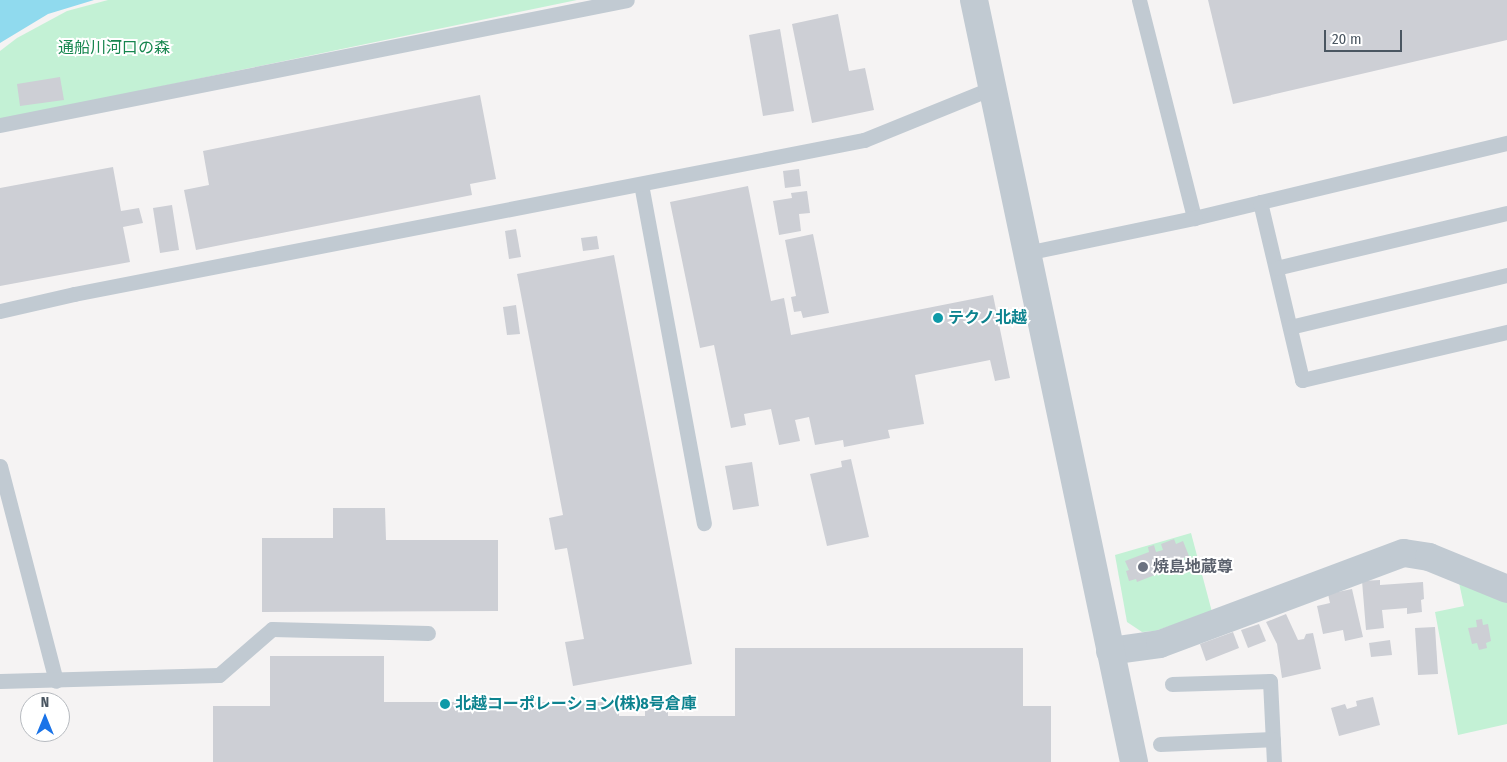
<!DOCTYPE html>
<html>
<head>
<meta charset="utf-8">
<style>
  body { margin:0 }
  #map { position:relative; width:1507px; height:762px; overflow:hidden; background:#f5f3f3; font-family:"Fira Sans Condensed","Noto Sans JP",sans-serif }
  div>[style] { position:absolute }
  .green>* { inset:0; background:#c3f1d5 }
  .water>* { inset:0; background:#90daee }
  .building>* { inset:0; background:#cdcfd5 }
  .service>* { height:15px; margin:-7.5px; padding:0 7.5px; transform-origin:7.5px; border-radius:7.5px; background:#c1cad2 }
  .minor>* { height:28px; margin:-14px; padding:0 14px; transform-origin:14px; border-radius:14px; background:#c1cad2 }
  .tertiary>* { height:28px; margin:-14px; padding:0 14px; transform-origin:14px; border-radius:14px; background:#c1cad2 }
  .dots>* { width:14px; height:14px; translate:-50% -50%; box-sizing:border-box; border:2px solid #fff; border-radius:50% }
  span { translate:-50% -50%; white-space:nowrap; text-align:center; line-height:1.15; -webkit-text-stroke:4px #fff; paint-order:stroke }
  .park-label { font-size:16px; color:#17864f }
  .culture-label { font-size:16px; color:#0d838f; font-weight:700 }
  .left { translate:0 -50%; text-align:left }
  .worship-label { font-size:16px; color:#5b616d; font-weight:700 }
  .north { position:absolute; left:20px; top:692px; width:50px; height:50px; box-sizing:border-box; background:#fff; border:1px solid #b7bbc0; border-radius:50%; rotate:0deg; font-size:14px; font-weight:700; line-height:20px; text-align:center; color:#4a5661 }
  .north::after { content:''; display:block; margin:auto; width:18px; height:22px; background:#1a73e8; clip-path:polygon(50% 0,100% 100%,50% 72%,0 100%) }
  .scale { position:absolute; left:1324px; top:30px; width:78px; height:22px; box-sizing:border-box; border:2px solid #4a5661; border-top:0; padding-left:6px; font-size:15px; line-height:18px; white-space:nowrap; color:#4a5661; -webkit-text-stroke:4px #fff; paint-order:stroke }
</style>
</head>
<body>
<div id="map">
  <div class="green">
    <div style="clip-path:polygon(108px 0,577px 0,0 120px,0 51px,17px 38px,67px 11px)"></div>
    <div style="clip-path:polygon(1191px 533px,1212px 612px,1155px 631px,1142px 632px,1127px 622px,1115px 555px)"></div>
    <div style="clip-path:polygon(1458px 578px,1507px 597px,1507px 724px,1458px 735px,1435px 612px,1464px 606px)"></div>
  </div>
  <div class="water">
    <div style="clip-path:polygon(0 0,94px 0,48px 14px,0 43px)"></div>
  </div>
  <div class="building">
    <div style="clip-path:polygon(1208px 0,1507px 0,1507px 40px,1233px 104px)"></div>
    <div style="clip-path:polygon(838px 14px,849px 71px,865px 68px,874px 110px,812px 123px,792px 24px)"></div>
    <div style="clip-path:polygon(780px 29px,794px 111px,763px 116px,749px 35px)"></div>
    <div style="clip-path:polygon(60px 77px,64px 100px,20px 106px,17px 84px)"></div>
    <div style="clip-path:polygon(480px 95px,496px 179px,470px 184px,472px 195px,196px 250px,184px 190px,209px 185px,203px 151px)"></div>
    <div style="clip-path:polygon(113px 167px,121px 211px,139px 208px,143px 223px,123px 227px,130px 262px,0 286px,0 188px)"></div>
    <div style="clip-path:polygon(799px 169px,801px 186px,785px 188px,783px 171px)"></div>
    <div style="clip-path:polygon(748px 186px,771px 301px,784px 298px,791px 335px,993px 295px,1010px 378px,995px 381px,990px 360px,915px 375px,924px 424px,888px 430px,890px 438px,844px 447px,843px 440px,815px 445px,809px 417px,795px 420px,800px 441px,779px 445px,771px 409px,744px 414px,746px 425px,731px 428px,714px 345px,700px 348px,670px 202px)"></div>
    <div style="clip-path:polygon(807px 191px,810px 213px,799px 214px,801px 231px,779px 235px,773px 201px,792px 198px,791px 193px)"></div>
    <div style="clip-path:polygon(172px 205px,179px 250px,160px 253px,153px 208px)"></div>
    <div style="clip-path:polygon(516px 229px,521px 257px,509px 259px,505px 231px)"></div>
    <div style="clip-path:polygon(813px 234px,829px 313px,803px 318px,801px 311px,794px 312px,791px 297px,796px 296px,785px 240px)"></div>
    <div style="clip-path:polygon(597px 236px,599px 249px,583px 251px,581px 238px)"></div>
    <div style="clip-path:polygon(614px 255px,692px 664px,573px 686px,565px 642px,584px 639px,567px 548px,555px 550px,549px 518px,563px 515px,517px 274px)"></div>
    <div style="clip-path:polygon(516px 305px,520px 334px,507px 335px,503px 307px)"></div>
    <div style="clip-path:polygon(851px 459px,869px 537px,827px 546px,810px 474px,842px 467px,841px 461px)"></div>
    <div style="clip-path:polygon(752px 462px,759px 506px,733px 510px,725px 466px)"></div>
    <div style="clip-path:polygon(333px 508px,385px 508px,386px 540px,498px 540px,498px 611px,262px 612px,262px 538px,333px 538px)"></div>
    <div style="clip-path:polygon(1174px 539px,1176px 544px,1183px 541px,1189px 556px,1163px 566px,1165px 571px,1137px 582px,1136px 579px,1129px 581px,1126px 571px,1129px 570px,1125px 561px,1149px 552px,1148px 547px,1154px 545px,1156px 552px,1163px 550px,1161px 544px)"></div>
    <div style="clip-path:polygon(1380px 580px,1380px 585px,1423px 582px,1424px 599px,1421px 600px,1422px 612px,1407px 614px,1407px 608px,1382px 610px,1384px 628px,1366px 630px,1362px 581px)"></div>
    <div style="clip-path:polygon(1352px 589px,1363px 637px,1345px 641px,1343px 630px,1323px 634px,1317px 606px,1330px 603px,1328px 594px)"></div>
    <div style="clip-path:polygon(1286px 614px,1298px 640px,1304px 639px,1306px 634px,1313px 633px,1321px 669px,1282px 678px,1277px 644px,1266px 622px)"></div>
    <div style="clip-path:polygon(1482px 619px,1483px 625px,1488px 624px,1491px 641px,1486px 643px,1487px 648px,1479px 650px,1477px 643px,1472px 644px,1468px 628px,1477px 627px,1476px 620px)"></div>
    <div style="clip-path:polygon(1259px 624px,1266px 641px,1248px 648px,1241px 630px)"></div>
    <div style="clip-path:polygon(1435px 627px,1438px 674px,1418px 675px,1415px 628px)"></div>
    <div style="clip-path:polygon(1233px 632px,1239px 648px,1206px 661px,1200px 644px)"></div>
    <div style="clip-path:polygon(1390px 640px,1392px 655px,1371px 657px,1369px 643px)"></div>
    <div style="clip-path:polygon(735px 648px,1023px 648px,1023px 706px,1051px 706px,1051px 762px,213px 762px,213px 706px,270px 706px,270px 656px,384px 656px,384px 702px,619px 702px,619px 716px,645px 716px,645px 708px,668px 708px,668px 716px,735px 716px)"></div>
    <div style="clip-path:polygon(1373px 697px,1380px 725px,1339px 736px,1331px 708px,1345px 704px,1347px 709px,1357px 706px,1356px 701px)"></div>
  </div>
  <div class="service">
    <div style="left:1139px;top:0;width:225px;rotate:75.8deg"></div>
    <div style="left:1194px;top:218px;width:322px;rotate:-13.5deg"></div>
    <div style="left:0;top:125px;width:639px;rotate:-11.27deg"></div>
    <div style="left:641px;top:184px;width:345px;rotate:79.5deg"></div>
    <div style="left:1260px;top:202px;width:183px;rotate:76.7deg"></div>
    <div style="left:1302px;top:380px;width:211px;rotate:-13.2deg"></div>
    <div style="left:1026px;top:253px;width:172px;rotate:-11.8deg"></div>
    <div style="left:1276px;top:268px;width:237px;rotate:-13.4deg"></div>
    <div style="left:0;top:311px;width:76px;rotate:-12.9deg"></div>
    <div style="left:74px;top:294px;width:805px;rotate:-11.03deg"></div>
    <div style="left:864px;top:140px;width:138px;rotate:-22.1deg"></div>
    <div style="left:1290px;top:327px;width:223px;rotate:-13.5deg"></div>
    <div style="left:0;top:466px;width:222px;rotate:75.4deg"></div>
    <div style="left:0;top:681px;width:219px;rotate:-1.6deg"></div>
    <div style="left:219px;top:675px;width:70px;rotate:-41deg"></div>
    <div style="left:272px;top:629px;width:156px;rotate:1.5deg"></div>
    <div style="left:1172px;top:684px;width:98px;rotate:-1.8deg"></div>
    <div style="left:1270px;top:681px;width:81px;rotate:87.2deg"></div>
    <div style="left:1160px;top:744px;width:113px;rotate:-2.5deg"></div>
  </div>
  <div class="minor">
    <div style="left:1110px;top:651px;width:50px;rotate:-8deg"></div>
    <div style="left:1160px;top:644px;width:260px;rotate:-20.5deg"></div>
    <div style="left:1404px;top:553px;width:25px;rotate:9deg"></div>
    <div style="left:1429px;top:557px;width:84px;rotate:22.3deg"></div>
  </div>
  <div class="tertiary">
    <div style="left:974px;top:0;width:779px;rotate:78.14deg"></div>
  </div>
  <div class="dots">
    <div style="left:938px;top:318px;background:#0f9aa8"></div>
    <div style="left:1143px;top:567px;background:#6b7280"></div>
    <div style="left:445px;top:704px;background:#0f9aa8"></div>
  </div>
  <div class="park-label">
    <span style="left:114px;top:48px">通船川河口の森</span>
  </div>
  <div class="culture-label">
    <span class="left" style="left:948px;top:318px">テクノ北越</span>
    <span class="left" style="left:455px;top:704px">北越コーポレーション(株)8号倉庫</span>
  </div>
  <div class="worship-label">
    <span class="left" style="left:1153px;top:567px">焼島地蔵尊</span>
  </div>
  <div class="north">N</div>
  <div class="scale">20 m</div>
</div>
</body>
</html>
